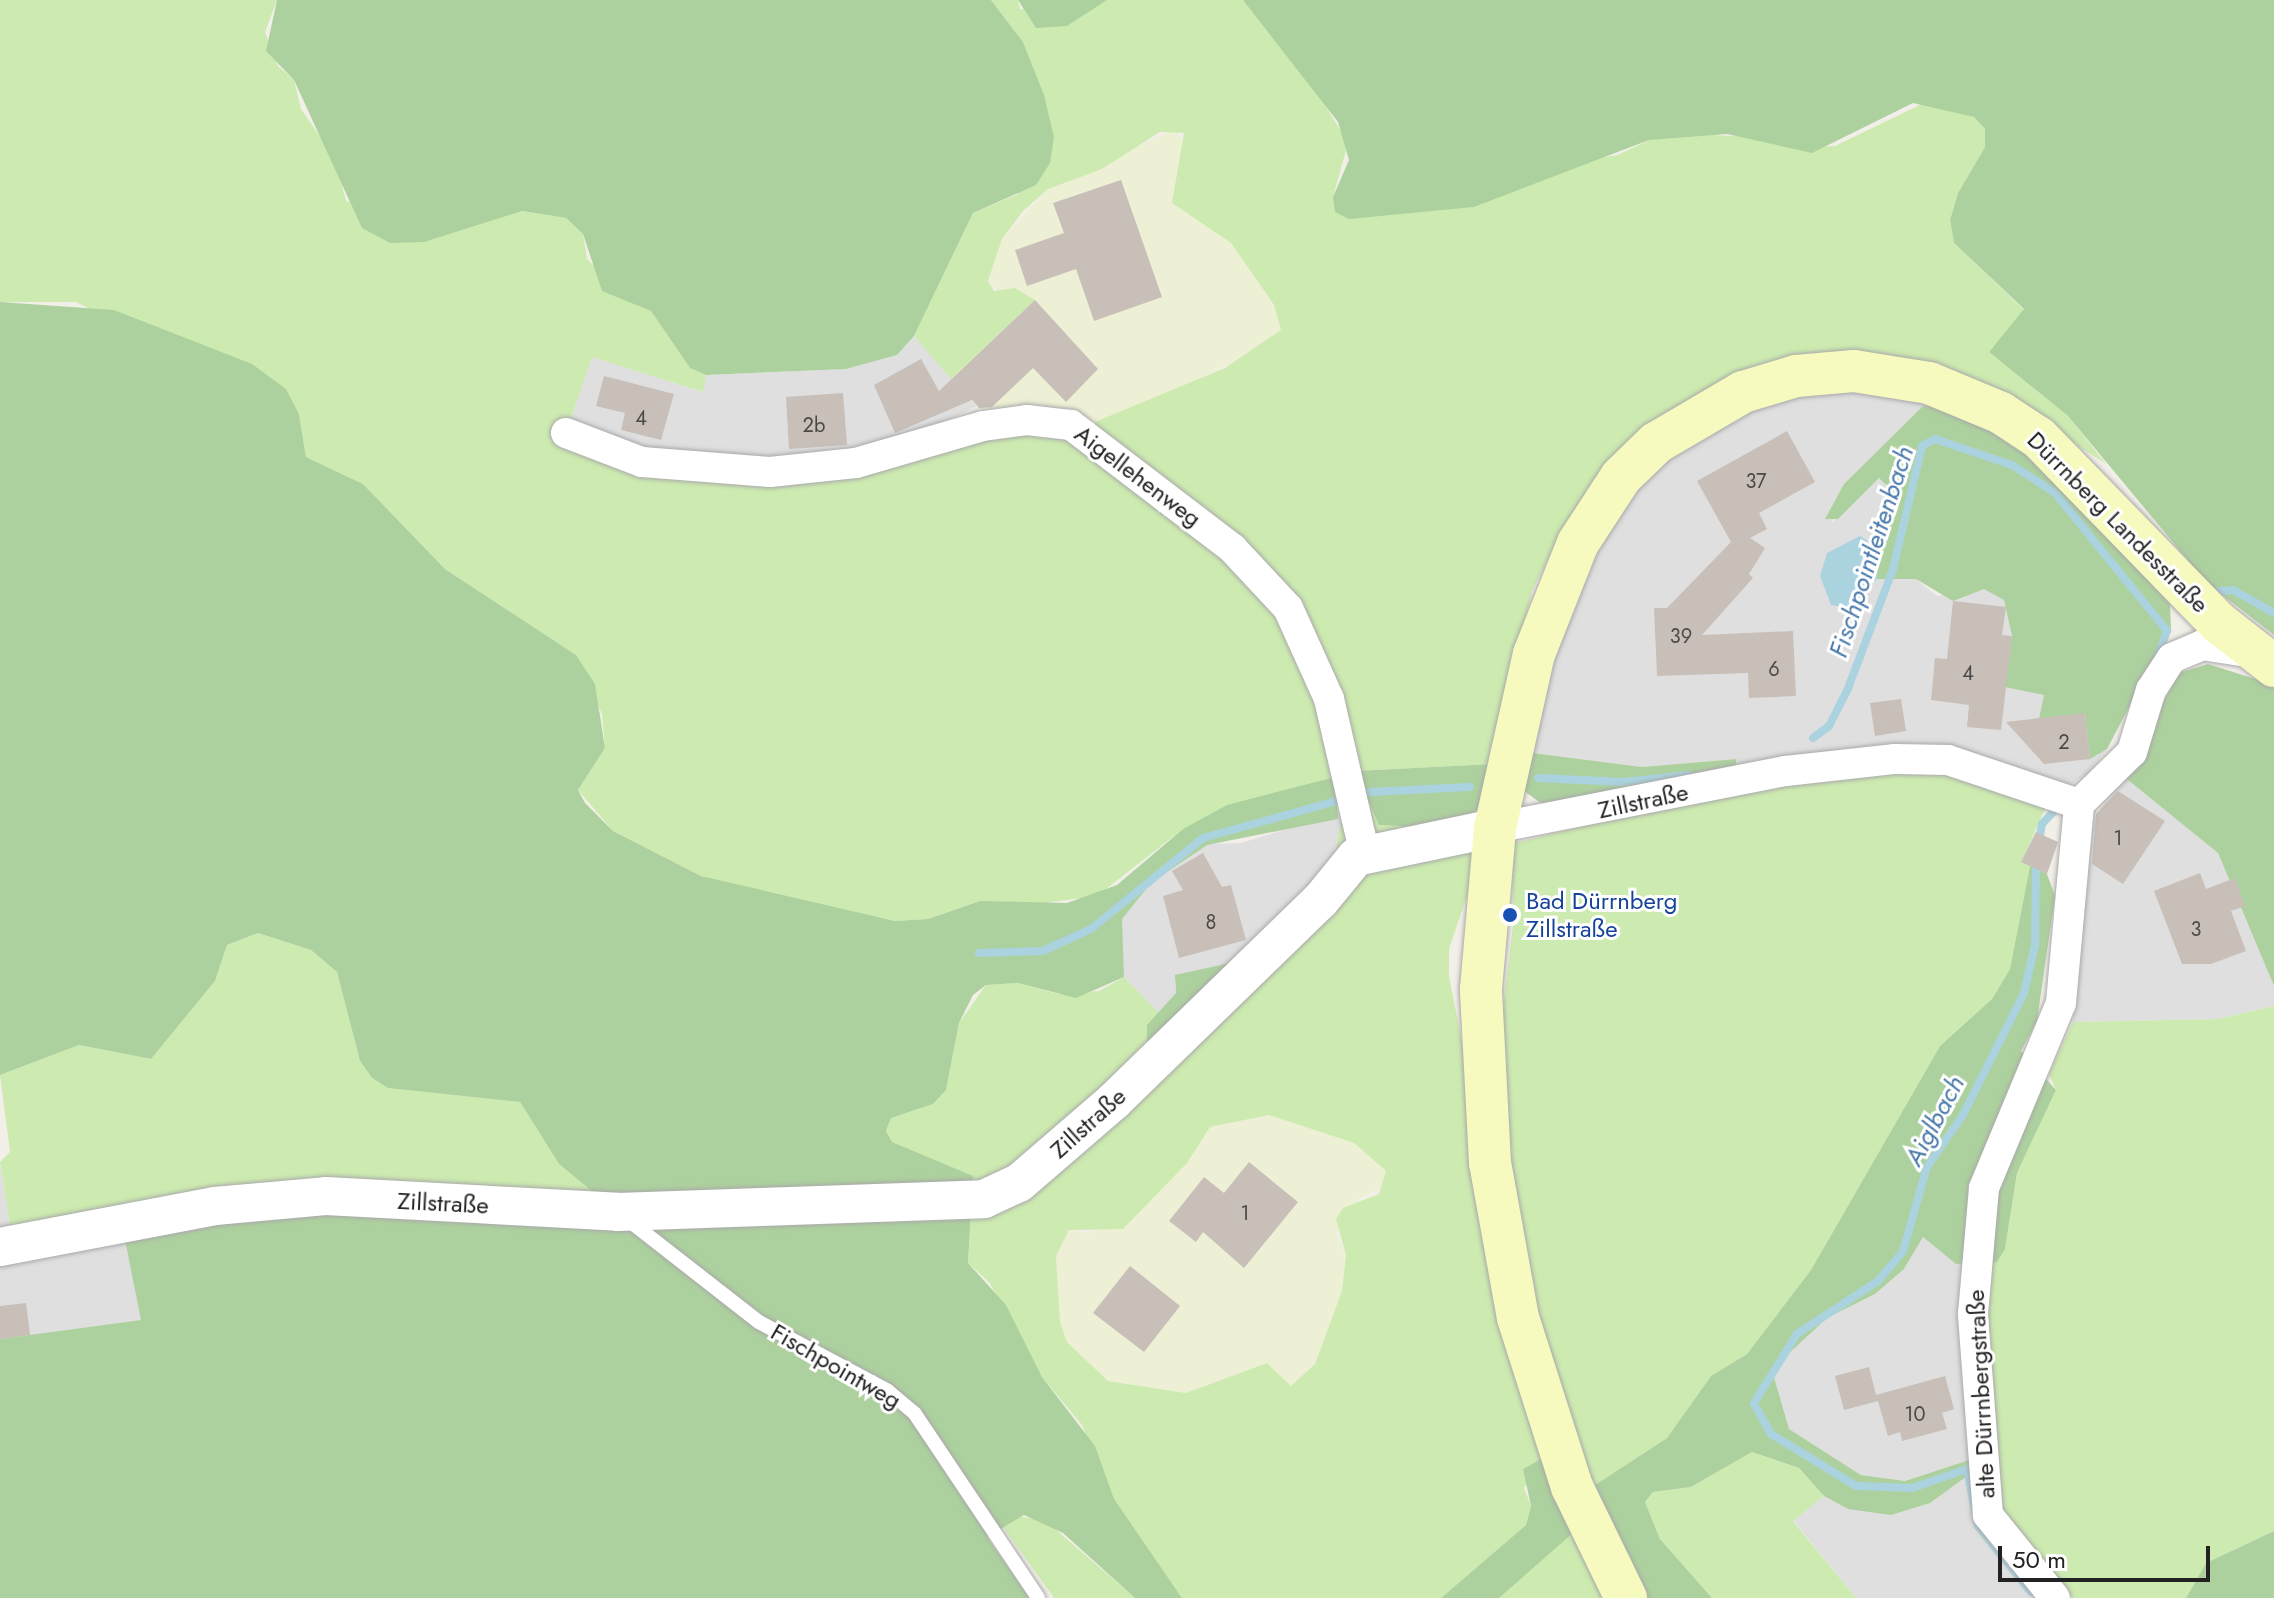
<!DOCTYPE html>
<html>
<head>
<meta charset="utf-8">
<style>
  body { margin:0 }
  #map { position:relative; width:2274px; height:1598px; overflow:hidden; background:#f2efe9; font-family:Jost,sans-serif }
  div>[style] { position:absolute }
  .residential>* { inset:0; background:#e0dfdf }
  .farmland>* { inset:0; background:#eef0d5 }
  .grass>* { inset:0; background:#cdebb0 }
  .forest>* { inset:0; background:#add19e }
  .water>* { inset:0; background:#aad3df }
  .stream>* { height:8px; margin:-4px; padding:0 4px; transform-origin:4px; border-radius:4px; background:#aad3df }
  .building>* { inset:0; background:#c7bfb8 }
  .roads { filter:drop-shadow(0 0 2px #a9a9a9) drop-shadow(0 0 2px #a9a9a9) }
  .service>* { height:14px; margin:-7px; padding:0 7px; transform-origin:7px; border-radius:7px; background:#fff }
  .minor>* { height:30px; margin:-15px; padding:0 15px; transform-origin:15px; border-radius:15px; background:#fff }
  .tertiary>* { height:38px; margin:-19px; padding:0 19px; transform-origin:19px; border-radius:19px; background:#fff }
  .secondary>* { height:42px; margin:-21px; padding:0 21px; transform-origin:21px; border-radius:21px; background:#f7fabf }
  .dots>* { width:22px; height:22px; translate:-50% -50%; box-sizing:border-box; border:4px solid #fff; border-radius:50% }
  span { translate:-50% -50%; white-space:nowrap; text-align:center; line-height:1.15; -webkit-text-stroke:6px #fff; paint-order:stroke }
  .number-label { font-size:20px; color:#4b4948 }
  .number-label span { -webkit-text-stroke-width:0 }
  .street-label { font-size:24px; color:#222 }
  .transit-label { font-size:24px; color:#164399 }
  .left { translate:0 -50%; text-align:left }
  .water-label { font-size:26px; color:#4a7aab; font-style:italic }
  .scale { position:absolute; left:1998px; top:1546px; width:212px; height:36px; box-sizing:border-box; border:4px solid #222; border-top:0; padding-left:10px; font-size:24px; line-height:28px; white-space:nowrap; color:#222; -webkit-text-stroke:6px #fff; paint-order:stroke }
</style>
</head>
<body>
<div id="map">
  <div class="residential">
    <div style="clip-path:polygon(914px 336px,977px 406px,894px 446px,844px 460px,691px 460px,569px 426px,591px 356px,702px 392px,706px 375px,846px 369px,897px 355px)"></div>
    <div style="clip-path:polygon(1819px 387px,1938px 402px,1922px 408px,1844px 484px,1832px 523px,1879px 478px,1892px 491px,1880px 549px,1901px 577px,1916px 579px,1937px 596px,1984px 588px,2005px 600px,2012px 636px,2044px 695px,2040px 718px,2085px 713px,2090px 758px,2107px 749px,2088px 774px,2067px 786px,1736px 773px,1735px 759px,1642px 767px,1526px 752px,1563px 608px,1641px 479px,1757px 399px)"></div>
    <div style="clip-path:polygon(2123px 776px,2218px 853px,2274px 986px,2274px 1006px,2218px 1019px,2073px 1022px,2072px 851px)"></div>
    <div style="clip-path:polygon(1343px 812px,1332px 867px,1239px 961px,1175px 980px,1176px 993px,1160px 1014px,1124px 977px,1121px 919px,1151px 883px,1207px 844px,1241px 843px)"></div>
    <div style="clip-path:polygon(0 1163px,15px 1257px,124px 1235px,142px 1320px,0 1340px)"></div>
    <div style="clip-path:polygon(1923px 1236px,1966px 1264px,1972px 1459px,1905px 1481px,1861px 1475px,1789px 1429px,1774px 1377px,1785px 1357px,1827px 1318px,1875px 1294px,1904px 1269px)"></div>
    <div style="clip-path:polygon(1974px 1471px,2045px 1598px,1856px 1598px,1793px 1520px,1824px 1496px,1848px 1509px)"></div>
  </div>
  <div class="farmland">
    <div style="clip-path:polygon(1174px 129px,1187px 145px,1172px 203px,1231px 243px,1274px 305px,1281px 330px,1256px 352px,1100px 425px,984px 414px,951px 379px,1002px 294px,988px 281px,1002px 239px,1048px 189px)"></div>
    <div style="clip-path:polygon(1269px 1115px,1354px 1143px,1386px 1171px,1386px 1185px,1358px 1200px,1336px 1233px,1346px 1255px,1342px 1291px,1315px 1364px,1291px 1386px,1267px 1363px,1186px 1393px,1108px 1381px,1067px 1342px,1060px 1322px,1056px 1256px,1069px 1230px,1088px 1233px,1155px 1196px,1210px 1127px)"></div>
  </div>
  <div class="grass">
    <div style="clip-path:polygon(0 0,277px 0,265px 32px,278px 66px,294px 80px,301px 109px,335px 158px,346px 201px,458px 228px,522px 211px,566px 218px,583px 234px,587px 259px,629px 301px,651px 311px,690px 368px,706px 375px,703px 392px,592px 357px,566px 433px,670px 474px,1055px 430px,1252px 580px,1302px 654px,1335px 777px,1183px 829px,1097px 896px,1036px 904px,980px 901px,928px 919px,895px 921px,746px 889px,701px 876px,613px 831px,578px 790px,605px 748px,602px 714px,576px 655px,445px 569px,363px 484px,306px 457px,299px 414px,76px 302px,0 302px)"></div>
    <div style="clip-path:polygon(991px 0,1018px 0,1020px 9px,1087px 11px,1107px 0,1243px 0,1308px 77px,1348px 143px,1333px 197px,1618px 155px,1649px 140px,1692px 134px,1755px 137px,1790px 148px,1835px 146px,1928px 101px,1974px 117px,1985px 129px,1985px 147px,1958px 193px,1950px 220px,1954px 243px,2024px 310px,1989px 352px,2068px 416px,2106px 464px,1992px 390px,1716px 387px,1628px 443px,1560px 535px,1532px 591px,1492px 764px,1356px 771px,1318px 645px,1090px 424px,1225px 368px,1281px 330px,1274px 305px,1231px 243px,1172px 203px,1184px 133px,1160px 132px,1102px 169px,1048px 189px,1023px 211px,1002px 239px,988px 281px,994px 291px,1015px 288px,1035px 300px,951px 379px,914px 336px,973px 213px,1018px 194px,1054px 137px,1023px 42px)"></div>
    <div style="clip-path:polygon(1926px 765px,2047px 804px,2022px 861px,2030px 866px,2010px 969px,1992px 999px,1940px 1046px,1811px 1270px,1747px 1354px,1711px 1376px,1667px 1438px,1589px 1489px,1548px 1376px,1509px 1196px,1497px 1059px,1513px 925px,1512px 844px,1697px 796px)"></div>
    <div style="clip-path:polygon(evenodd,1363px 799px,1479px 808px,1471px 884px,1449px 949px,1449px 976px,1543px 1458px,1524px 1488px,1531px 1506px,1526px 1525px,1441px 1598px,1182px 1598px,1113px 1499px,1082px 1425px,1042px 1377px,989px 1282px,968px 1263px,973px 1177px,892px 1142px,886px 1131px,891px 1118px,933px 1104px,946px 1090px,959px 1023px,986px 985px,1018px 983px,1058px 994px,1099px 991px,1124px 977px,1160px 1014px,1147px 1025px,1147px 1043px,1332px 867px,1343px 812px,1363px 799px,1269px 1115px,1354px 1143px,1386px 1171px,1379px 1194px,1343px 1208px,1336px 1219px,1346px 1255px,1342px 1291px,1315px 1364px,1291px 1386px,1267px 1363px,1186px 1393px,1108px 1381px,1067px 1342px,1060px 1322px,1056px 1256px,1069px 1230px,1123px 1229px,1187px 1163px,1210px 1127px,1269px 1115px)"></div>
    <div style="clip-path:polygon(258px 933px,311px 950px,337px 972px,360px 1061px,372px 1078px,389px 1088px,520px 1102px,559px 1164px,605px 1202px,358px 1210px,15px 1258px,0 1162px,10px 1152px,0 1075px,79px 1045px,151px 1059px,215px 981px,227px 945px)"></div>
    <div style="clip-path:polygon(2274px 1006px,2274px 1531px,2206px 1563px,2186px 1598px,2073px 1598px,2045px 1575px,1997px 1509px,1984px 1265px,2005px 1249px,2017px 1173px,2056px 1090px,2049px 1074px,2073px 1022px,2218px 1019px)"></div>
    <div style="clip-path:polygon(1752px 1452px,1799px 1468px,1824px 1496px,1793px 1521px,1856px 1598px,1712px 1598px,1660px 1539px,1645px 1502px,1653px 1492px,1691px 1487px)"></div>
    <div style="clip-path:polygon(1012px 1515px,1046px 1521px,1135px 1598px,1054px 1598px,1001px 1524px)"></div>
    <div style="clip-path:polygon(1574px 1532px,1608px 1598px,1499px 1598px,1544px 1554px)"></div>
  </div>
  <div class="forest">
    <div style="clip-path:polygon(277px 0,991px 0,1023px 42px,1044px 95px,1054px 137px,1050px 163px,1036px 185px,973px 213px,914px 336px,897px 355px,846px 369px,706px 375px,690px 368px,651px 311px,602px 291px,583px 234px,566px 218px,522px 211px,424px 242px,390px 243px,362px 228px,294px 80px,266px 51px)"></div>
    <div style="clip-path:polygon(1018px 0,1107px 0,1067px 26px,1036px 28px)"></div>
    <div style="clip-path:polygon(1243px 0,2274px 0,2274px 635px,2206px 582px,2068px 416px,1989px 352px,2024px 309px,1954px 243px,1950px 220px,1958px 193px,1985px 147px,1985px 129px,1974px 117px,1913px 103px,1812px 153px,1727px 134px,1649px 140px,1474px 207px,1349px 219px,1335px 212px,1333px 197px,1349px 160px,1338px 122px)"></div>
    <div style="clip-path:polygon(0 302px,114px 310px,252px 364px,286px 389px,299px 414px,306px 457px,363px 484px,445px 569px,576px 655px,595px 684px,605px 748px,578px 790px,585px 803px,613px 831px,701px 876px,895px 921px,928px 919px,980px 901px,1067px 903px,1117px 885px,1183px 829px,1227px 805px,1335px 777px,1338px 819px,1207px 845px,1151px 883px,1122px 919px,1124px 977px,1076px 998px,1018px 983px,986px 985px,973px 995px,959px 1023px,946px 1090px,933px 1104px,891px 1118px,886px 1131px,892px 1142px,973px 1176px,968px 1263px,1006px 1305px,1042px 1377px,1095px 1446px,1114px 1499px,1182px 1598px,1135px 1598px,1063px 1533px,1024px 1515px,987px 1537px,1030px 1598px,0 1598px,0 1339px,141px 1320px,124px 1235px,283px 1212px,605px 1202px,559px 1164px,520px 1102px,388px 1088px,372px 1078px,360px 1061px,337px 972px,311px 950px,258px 933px,227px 945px,215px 981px,151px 1059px,79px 1045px,0 1075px)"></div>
    <div style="clip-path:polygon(1938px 402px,2019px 443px,2170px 604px,2171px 628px,2107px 749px,2090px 759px,2085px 714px,2039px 719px,2044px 695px,2005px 687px,2012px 636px,2004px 600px,1984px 589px,1953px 601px,1916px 579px,1877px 579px,1879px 525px,1892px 491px,1879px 478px,1838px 519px,1825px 519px,1844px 484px,1922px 407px)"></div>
    <div style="clip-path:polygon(2208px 664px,2274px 685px,2274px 986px,2218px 853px,2123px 776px,2179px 673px)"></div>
    <div style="clip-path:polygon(1525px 752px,1642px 767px,1736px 759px,1736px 773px,1545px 806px,1520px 788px)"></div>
    <div style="clip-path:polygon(1492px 764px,1479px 808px,1450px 828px,1379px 825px,1356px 771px)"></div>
    <div style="clip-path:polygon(2030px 866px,2047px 874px,2055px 896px,2037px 1021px,2021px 1051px,2056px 1090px,2017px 1173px,2005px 1249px,1997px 1262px,1956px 1264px,1923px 1237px,1904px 1269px,1875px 1294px,1827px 1318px,1785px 1357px,1774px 1377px,1789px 1429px,1861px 1475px,1905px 1481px,1972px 1459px,1974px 1471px,1930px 1503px,1891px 1515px,1848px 1509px,1824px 1496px,1799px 1468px,1752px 1452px,1691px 1487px,1653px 1492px,1645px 1502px,1660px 1539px,1712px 1598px,1644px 1598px,1589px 1489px,1667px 1438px,1711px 1376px,1747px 1354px,1811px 1270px,1940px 1046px,1992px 999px,2010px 969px)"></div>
    <div style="clip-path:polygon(1239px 961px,1147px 1043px,1147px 1025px,1176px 993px,1175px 975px)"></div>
    <div style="clip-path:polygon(1543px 1458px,1574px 1532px,1499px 1598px,1441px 1598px,1526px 1525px,1531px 1506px,1523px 1469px)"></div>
    <div style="clip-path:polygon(2274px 1531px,2274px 1598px,2186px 1598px,2206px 1563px)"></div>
  </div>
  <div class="water">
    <div style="clip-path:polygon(1860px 536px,1880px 549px,1877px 579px,1851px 608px,1831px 605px,1820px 576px,1827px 553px)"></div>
  </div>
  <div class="stream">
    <div style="left:2220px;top:591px;width:13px;rotate:-4deg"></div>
    <div style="left:2233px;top:590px;width:47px;rotate:29.3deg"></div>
    <div style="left:1813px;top:738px;width:20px;rotate:-37deg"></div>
    <div style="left:1829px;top:726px;width:39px;rotate:-63deg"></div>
    <div style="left:1847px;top:691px;width:130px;rotate:-69.3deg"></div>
    <div style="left:1893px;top:569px;width:126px;rotate:-76.7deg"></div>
    <div style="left:1922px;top:446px;width:15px;rotate:-28deg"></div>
    <div style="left:1935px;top:439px;width:81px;rotate:18.7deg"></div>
    <div style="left:2012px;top:465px;width:51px;rotate:33.1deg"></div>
    <div style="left:2055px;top:493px;width:178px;rotate:50.9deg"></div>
    <div style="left:2167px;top:631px;width:29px;rotate:110deg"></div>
    <div style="left:1538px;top:778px;width:86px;rotate:2.7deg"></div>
    <div style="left:1624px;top:782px;width:65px;rotate:-6.1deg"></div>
    <div style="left:1369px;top:792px;width:101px;rotate:-2.8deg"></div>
    <div style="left:2039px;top:842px;width:18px;rotate:-81deg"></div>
    <div style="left:2042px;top:824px;width:25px;rotate:-47deg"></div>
    <div style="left:979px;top:953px;width:64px;rotate:-1.8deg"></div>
    <div style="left:1043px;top:951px;width:53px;rotate:-24.6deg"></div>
    <div style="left:1091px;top:929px;width:144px;rotate:-39.1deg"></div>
    <div style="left:1203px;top:838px;width:138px;rotate:-15.5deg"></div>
    <div style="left:2031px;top:1592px;width:85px;rotate:-128.8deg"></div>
    <div style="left:1978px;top:1526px;width:58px;rotate:-100.9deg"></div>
    <div style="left:1967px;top:1469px;width:58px;rotate:160.9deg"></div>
    <div style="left:1912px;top:1488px;width:56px;rotate:-178deg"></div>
    <div style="left:1856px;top:1486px;width:100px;rotate:-148.5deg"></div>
    <div style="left:1771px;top:1434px;width:35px;rotate:-119deg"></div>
    <div style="left:1754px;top:1403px;width:81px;rotate:-58.1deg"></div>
    <div style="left:1797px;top:1334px;width:97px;rotate:-33.2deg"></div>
    <div style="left:1878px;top:1281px;width:39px;rotate:-50deg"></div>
    <div style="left:1903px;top:1251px;width:87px;rotate:-74.1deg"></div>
    <div style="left:1927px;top:1167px;width:63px;rotate:-55.3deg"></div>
    <div style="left:1963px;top:1115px;width:136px;rotate:-63.4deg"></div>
    <div style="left:2024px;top:993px;width:49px;rotate:-77.1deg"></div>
    <div style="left:2035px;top:945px;width:86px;rotate:-89.3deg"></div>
  </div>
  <div class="building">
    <div style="clip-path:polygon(1121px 180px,1162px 297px,1094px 321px,1076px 269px,1027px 286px,1015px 250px,1064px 233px,1053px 203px)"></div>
    <div style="clip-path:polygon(1035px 300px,1098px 369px,1066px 402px,1033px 368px,992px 407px,979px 408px,972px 400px,895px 433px,874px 385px,921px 359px,939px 391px)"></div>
    <div style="clip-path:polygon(604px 376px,674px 394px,661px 440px,621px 430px,625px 413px,596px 406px)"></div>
    <div style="clip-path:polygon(843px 393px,847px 445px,789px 449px,786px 397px)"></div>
    <div style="clip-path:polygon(1787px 431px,1815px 482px,1759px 513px,1767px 529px,1750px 538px,1765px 548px,1749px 574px,1753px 578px,1702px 635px,1793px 631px,1796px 696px,1749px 698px,1748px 673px,1657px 676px,1654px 608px,1667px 608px,1731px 542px,1697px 481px)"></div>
    <div style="clip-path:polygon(1953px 601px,2006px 607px,2002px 635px,2012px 636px,2001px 730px,1967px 727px,1969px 705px,1931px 700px,1935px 658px,1947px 659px)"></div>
    <div style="clip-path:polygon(1901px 699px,1906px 731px,1875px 736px,1870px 703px)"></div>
    <div style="clip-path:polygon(2085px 713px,2090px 759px,2044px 764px,2006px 722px)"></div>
    <div style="clip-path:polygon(2118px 791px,2165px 821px,2123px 884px,2092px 864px,2096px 814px)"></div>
    <div style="clip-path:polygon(2036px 832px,2058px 842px,2047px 874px,2021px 862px)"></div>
    <div style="clip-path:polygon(1203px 853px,1222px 887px,1231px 885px,1246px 940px,1179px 958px,1163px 896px,1183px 890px,1172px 871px)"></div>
    <div style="clip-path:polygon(2200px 873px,2206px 889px,2235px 878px,2245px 906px,2231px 911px,2246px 951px,2211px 964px,2182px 964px,2154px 891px)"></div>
    <div style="clip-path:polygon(1249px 1162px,1298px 1202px,1244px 1268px,1203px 1232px,1196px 1242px,1169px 1221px,1204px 1177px,1224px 1193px)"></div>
    <div style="clip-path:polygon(1130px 1266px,1180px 1306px,1144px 1352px,1093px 1313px)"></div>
    <div style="clip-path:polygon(26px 1303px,30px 1335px,0 1339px,0 1306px)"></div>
    <div style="clip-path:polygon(1869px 1367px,1876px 1395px,1945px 1376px,1954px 1409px,1942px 1413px,1947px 1429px,1902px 1441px,1900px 1432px,1888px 1436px,1878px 1401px,1844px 1410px,1835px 1376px)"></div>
  </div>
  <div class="roads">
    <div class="service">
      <div style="left:627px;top:1219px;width:167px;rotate:38deg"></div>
      <div style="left:759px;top:1322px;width:146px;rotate:28.1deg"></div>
      <div style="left:888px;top:1391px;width:35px;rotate:40deg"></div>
      <div style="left:915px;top:1414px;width:221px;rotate:56.2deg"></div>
    </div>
    <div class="minor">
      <div style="left:566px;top:433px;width:81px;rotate:20.9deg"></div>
      <div style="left:642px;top:462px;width:128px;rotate:4.5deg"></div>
      <div style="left:770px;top:472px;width:86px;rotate:-6deg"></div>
      <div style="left:856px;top:463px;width:132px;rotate:-16.2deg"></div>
      <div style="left:983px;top:426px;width:44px;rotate:-7.8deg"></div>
      <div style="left:1027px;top:420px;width:44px;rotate:6.5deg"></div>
      <div style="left:1071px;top:425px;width:203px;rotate:37.4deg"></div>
      <div style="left:1232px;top:548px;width:82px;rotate:47deg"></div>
      <div style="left:1288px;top:608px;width:100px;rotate:65.7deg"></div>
      <div style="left:1329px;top:699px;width:156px;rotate:77deg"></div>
      <div style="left:1495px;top:828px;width:297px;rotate:-11.1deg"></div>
      <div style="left:1786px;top:771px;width:110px;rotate:-6.3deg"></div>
      <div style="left:1895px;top:759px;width:53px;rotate:1.1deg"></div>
      <div style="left:1948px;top:760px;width:138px;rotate:18.6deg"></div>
      <div style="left:2055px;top:1598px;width:107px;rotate:-128.9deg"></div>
      <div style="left:1988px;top:1515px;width:202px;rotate:-94.3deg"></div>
      <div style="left:1973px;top:1314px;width:126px;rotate:-85deg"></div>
      <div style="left:1984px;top:1188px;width:200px;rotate:-67.4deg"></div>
      <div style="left:2061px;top:1003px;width:200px;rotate:-84.8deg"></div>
      <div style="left:2079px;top:804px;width:74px;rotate:-44.5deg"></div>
      <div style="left:2132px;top:752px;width:65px;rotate:-73deg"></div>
      <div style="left:2151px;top:690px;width:38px;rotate:-57deg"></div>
      <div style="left:2172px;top:658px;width:33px;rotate:-23deg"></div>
      <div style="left:2202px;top:645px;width:52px;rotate:8.9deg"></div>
    </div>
    <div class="tertiary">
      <div style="left:0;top:1247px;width:219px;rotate:-10.8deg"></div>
      <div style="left:215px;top:1206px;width:111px;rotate:-5.1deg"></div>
      <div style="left:326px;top:1196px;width:292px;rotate:3.1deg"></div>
      <div style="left:618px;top:1212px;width:366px;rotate:-2deg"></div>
      <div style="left:984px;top:1199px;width:38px;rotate:-25deg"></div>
      <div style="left:1019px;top:1183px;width:125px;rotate:-40.8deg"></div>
      <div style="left:1114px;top:1101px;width:287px;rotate:-44.2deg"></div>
      <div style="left:1320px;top:901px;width:57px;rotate:-50.7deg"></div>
      <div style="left:1356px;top:857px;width:142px;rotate:-11.8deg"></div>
    </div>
    <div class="secondary">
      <div style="left:1626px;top:1598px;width:123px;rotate:-115.9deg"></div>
      <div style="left:1572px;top:1487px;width:177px;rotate:-107.7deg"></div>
      <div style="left:1518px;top:1318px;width:158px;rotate:-100.2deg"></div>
      <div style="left:1490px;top:1163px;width:174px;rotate:-93deg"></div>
      <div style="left:1481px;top:989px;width:162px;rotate:-85deg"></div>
      <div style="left:1495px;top:828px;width:178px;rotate:-77.4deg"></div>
      <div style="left:1534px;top:654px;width:119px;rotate:-68.4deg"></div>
      <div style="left:1578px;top:543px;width:79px;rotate:-56.9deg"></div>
      <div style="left:1621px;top:477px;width:49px;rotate:-44.2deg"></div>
      <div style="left:1656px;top:443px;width:101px;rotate:-30.4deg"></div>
      <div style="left:1743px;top:392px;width:55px;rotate:-16.8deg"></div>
      <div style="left:1796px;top:376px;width:58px;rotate:-4.9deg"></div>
      <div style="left:1854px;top:371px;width:76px;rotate:9.1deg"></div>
      <div style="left:1929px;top:383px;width:78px;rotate:22.6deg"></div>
      <div style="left:2001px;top:413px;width:45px;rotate:33.3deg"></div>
      <div style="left:2039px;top:438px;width:258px;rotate:45.8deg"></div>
      <div style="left:2219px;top:623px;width:70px;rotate:38deg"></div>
    </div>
  </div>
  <div class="dots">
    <div style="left:1510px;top:915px;background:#1a4fb4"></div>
  </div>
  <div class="number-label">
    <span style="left:641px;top:418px">4</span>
    <span style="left:814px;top:425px">2b</span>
    <span style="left:1756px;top:481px">37</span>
    <span style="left:1681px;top:636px">39</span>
    <span style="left:1774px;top:669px">6</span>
    <span style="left:1968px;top:673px">4</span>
    <span style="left:2064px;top:742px">2</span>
    <span style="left:2118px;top:838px">1</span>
    <span style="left:1211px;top:922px">8</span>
    <span style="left:2196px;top:929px">3</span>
    <span style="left:1245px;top:1213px">1</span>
    <span style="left:1915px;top:1414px">10</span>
  </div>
  <div class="street-label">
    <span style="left:1138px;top:476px;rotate:37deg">Aigellehenweg</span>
    <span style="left:2118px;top:522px;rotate:45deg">Dürrnberg Landesstraße</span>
    <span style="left:1643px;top:801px;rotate:-12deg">Zillstraße</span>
    <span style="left:1088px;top:1123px;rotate:-42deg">Zillstraße</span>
    <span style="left:443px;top:1203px;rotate:3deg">Zillstraße</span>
    <span style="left:836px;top:1366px;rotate:30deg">Fischpointweg</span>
    <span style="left:1981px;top:1394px;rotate:-93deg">alte Dürrnbergstraße</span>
  </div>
  <div class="transit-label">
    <span class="left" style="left:1526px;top:915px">Bad Dürrnberg<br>Zillstraße</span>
  </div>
  <div class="water-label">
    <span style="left:1872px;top:552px;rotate:-72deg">Fischpointleitenbach</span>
    <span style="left:1935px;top:1121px;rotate:-62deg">Aiglbach</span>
  </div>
  <div class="scale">50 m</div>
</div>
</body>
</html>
